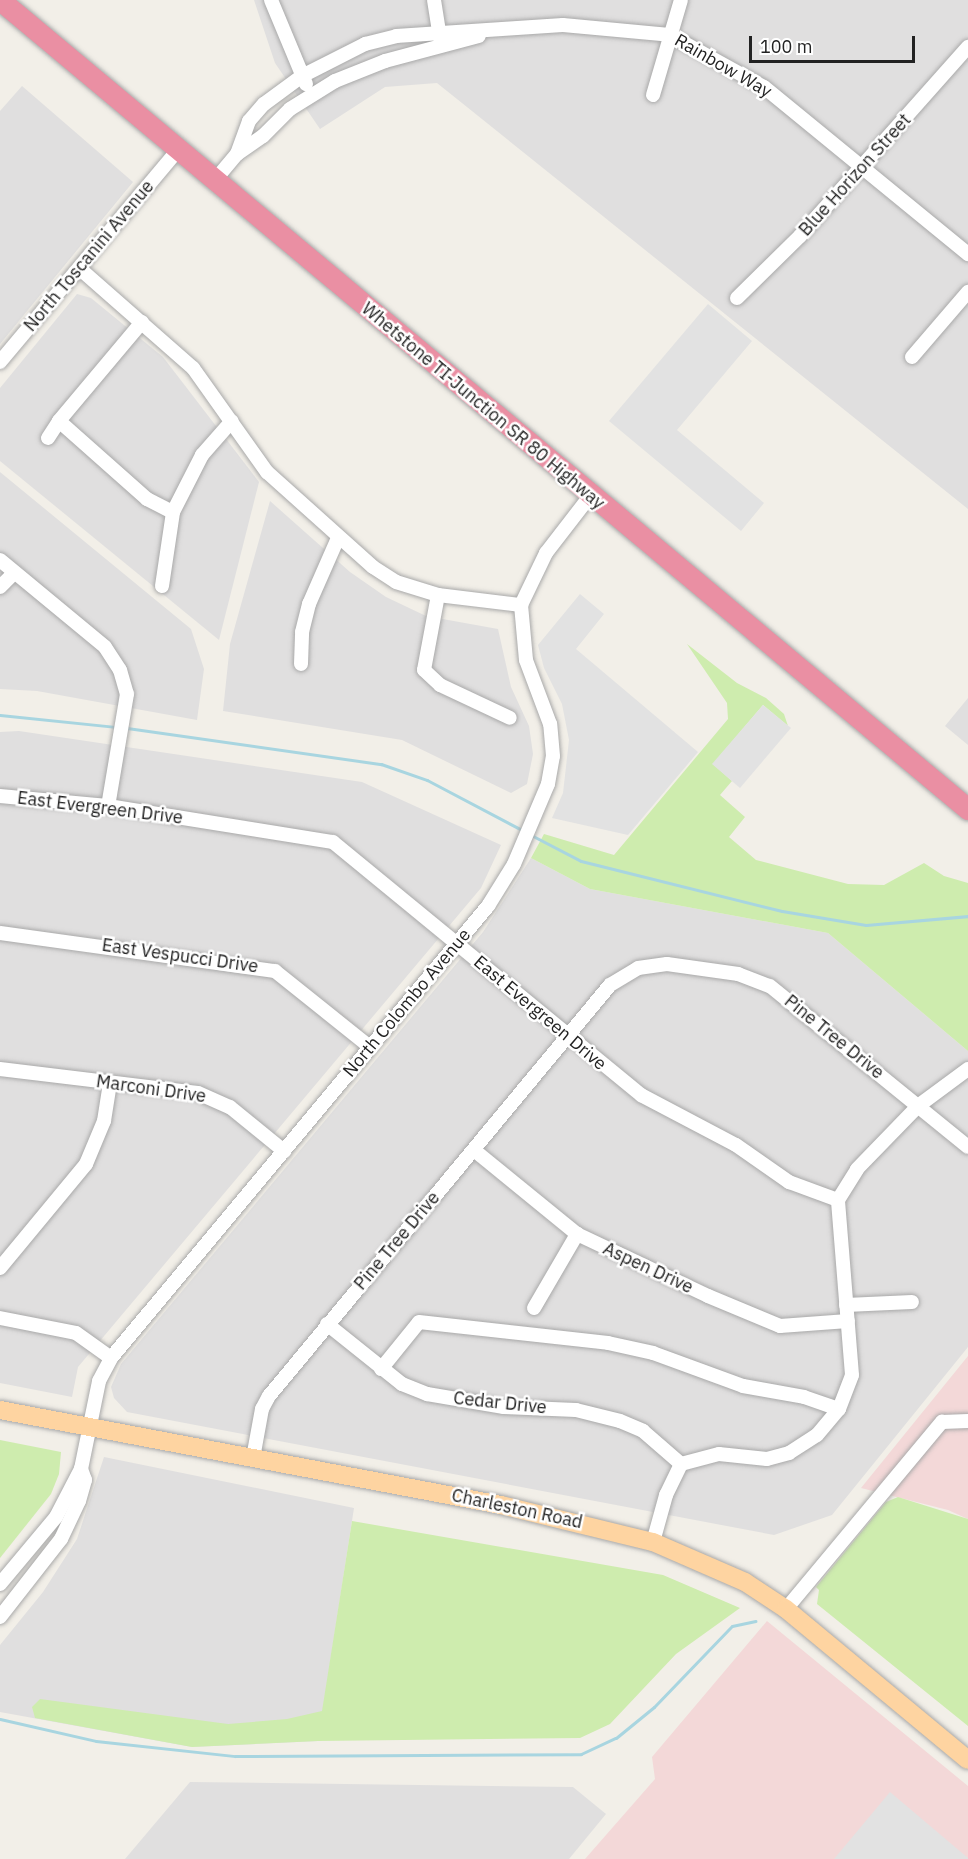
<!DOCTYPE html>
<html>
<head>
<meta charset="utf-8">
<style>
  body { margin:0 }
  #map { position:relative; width:968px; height:1859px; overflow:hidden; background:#f2efe8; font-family:"IBM Plex Sans",sans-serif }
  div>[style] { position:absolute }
  .residential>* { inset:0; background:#e0dfdf }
  .commercial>* { inset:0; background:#f3d8d8 }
  .grass>* { inset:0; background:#ceecae }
  .parking>* { inset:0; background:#e2e2e2 }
  .stream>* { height:3px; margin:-1.5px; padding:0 1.5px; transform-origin:1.5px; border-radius:1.5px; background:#a8d5e0 }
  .roads { filter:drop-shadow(0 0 2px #a9a9a9) drop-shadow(0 0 2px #a9a9a9) }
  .minor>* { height:14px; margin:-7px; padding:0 7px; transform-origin:7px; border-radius:7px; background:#fff }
  .major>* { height:18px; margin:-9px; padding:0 9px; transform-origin:9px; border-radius:9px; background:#fed4a1 }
  .highway>* { height:21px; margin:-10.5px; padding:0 10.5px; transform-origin:10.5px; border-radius:10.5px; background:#ea8fa3 }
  span { translate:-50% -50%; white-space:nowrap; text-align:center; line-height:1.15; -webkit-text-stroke:5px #fff; paint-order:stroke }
  .street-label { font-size:18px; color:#222 }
  .scale { position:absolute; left:749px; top:36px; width:166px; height:27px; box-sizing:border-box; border:3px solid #222; border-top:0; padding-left:8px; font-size:18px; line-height:21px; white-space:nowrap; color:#222; -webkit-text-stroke:4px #fff; paint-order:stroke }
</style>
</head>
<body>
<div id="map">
  <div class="residential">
    <div style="clip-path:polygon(254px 0,968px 0,968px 509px,437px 83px,385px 87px,320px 129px,275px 63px)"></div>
    <div style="clip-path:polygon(22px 86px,133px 182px,0 344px,0 111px)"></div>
    <div style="clip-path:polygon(77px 294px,91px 298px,163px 357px,259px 482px,219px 640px,0 461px,0 388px)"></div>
    <div style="clip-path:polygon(0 472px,191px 629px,204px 669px,197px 720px,37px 691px,0 689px)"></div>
    <div style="clip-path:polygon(270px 501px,350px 572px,386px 597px,426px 616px,498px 629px,511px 687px,529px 726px,533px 754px,527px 784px,511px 793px,402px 740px,223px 711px,230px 644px)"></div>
    <div style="clip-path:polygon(968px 698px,968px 745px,945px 726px)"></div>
    <div style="clip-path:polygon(19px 731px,362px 782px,501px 845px,481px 888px,78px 1367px,72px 1397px,0 1383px,0 732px)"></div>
    <div style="clip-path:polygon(531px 858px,590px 889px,828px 933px,968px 1051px,968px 1347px,832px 1515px,774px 1535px,127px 1412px,114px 1398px,111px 1387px,121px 1364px,483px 932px)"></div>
    <div style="clip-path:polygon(104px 1457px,354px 1508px,318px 1741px,192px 1747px,0 1712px,0 1645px,43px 1592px,77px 1539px)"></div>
    <div style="clip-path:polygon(190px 1782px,573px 1787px,606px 1814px,569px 1859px,125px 1859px)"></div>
  </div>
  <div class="commercial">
    <div style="clip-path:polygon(968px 1356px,968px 1519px,948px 1510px,861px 1488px)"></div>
    <div style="clip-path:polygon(767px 1621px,968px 1786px,968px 1859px,585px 1859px,655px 1779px,652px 1757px)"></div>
  </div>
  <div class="grass">
    <div style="clip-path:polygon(687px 644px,737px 683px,766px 698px,784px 714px,788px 726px,763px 705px,713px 764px,732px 781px,720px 795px,745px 817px,729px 837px,756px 860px,848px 884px,884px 885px,924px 863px,944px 876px,968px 883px,968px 1051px,828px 933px,590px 889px,531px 858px,544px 834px,614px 855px,728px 719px,727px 703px)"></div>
    <div style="clip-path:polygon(0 1440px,61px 1452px,59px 1474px,51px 1494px,0 1558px)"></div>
    <div style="clip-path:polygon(898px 1497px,968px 1519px,968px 1726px,817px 1604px,819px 1590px,816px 1587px,886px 1502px)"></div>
    <div style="clip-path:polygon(352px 1521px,663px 1575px,740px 1608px,676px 1654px,610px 1724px,580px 1738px,318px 1741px,192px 1747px,35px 1718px,32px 1707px,40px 1699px,228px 1724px,287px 1719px,322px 1711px)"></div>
  </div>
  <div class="parking">
    <div style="clip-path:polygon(708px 304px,752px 341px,677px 430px,764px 503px,741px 531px,609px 421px)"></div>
    <div style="clip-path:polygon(580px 594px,604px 614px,576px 649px,698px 752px,628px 835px,552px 818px,563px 793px,569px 740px,562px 704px,544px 668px,538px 645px)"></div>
    <div style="clip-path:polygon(763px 705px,791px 728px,740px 788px,712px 764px)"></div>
    <div style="clip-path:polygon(890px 1792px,968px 1858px,968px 1859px,834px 1859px)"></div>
  </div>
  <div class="stream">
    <div style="left:0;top:715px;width:118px;rotate:5.9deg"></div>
    <div style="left:127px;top:728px;width:257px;rotate:8.1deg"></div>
    <div style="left:381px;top:764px;width:49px;rotate:19.2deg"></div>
    <div style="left:427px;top:780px;width:107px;rotate:27.8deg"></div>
    <div style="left:531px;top:835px;width:56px;rotate:27.5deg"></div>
    <div style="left:581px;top:861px;width:207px;rotate:14deg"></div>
    <div style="left:782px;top:911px;width:85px;rotate:9.5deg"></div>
    <div style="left:866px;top:925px;width:102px;rotate:-5deg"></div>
    <div style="left:0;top:1719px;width:98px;rotate:12.9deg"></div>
    <div style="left:96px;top:1741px;width:140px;rotate:6.2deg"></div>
    <div style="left:235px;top:1756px;width:346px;rotate:-0.3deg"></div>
    <div style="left:581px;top:1754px;width:38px;rotate:-25deg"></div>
    <div style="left:616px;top:1738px;width:49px;rotate:-39.2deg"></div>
    <div style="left:654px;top:1707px;width:112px;rotate:-46.1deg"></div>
    <div style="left:732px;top:1626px;width:24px;rotate:-12deg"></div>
  </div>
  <div class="roads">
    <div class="minor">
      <div style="left:271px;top:0;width:91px;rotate:67.4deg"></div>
      <div style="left:434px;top:0;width:39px;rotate:81deg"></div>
      <div style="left:653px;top:95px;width:99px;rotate:-73.6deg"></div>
      <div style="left:237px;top:154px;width:35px;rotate:-70deg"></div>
      <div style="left:249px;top:121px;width:23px;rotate:-49deg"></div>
      <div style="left:264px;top:104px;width:47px;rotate:-36.4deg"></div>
      <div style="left:302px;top:76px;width:71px;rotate:-26.9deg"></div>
      <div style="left:365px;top:44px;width:32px;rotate:-14deg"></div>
      <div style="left:396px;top:36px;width:167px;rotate:-3.8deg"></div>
      <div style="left:563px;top:25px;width:107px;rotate:5.3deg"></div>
      <div style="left:670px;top:35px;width:107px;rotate:29deg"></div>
      <div style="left:764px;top:87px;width:264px;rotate:39.3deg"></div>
      <div style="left:215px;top:180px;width:34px;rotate:-50deg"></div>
      <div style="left:237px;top:154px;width:32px;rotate:-35deg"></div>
      <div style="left:263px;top:136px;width:38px;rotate:-45deg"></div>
      <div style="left:290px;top:109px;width:53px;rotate:-31.9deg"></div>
      <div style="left:335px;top:81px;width:54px;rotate:-21.8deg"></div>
      <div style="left:385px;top:61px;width:97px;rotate:-14.9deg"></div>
      <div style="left:79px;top:268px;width:152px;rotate:41.3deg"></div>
      <div style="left:193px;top:368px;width:128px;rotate:54.6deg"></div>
      <div style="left:267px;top:472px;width:142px;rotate:41.9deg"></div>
      <div style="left:373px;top:567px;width:27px;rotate:33deg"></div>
      <div style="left:396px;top:582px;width:44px;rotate:17.2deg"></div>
      <div style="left:438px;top:595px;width:84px;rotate:6.9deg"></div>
      <div style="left:737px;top:298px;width:88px;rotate:-44.5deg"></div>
      <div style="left:800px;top:236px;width:253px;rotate:-48.4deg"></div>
      <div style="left:142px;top:322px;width:129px;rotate:130deg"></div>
      <div style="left:59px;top:421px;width:118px;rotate:41.6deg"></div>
      <div style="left:147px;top:499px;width:29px;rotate:27deg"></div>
      <div style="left:912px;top:357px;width:86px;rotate:-49.3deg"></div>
      <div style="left:0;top:362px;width:277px;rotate:-50deg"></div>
      <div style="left:48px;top:438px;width:20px;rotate:-57deg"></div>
      <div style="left:0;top:560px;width:136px;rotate:39.6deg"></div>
      <div style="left:105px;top:647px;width:27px;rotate:57deg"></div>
      <div style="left:120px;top:670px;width:25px;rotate:74deg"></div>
      <div style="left:127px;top:694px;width:114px;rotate:99.6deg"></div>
      <div style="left:162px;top:586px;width:75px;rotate:-81.5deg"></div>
      <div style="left:173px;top:512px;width:64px;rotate:-63deg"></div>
      <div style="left:202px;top:455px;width:45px;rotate:-48.6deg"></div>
      <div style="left:0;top:587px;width:20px;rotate:-45deg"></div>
      <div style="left:438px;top:595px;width:76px;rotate:100.6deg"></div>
      <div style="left:424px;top:670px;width:22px;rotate:43deg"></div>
      <div style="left:440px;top:685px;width:77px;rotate:25.2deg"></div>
      <div style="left:301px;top:664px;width:32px;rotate:-88deg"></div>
      <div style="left:302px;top:632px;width:29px;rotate:-76deg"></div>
      <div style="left:309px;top:604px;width:72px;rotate:-66.3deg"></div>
      <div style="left:0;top:796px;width:108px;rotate:5.3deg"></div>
      <div style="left:108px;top:806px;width:228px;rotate:9.1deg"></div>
      <div style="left:333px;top:842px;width:399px;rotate:39.4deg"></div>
      <div style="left:641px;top:1095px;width:107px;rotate:27.8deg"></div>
      <div style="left:736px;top:1145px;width:65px;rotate:34.9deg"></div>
      <div style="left:789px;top:1182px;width:52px;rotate:20.2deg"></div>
      <div style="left:0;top:933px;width:278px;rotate:7.9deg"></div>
      <div style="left:275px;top:971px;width:122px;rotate:38.7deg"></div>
      <div style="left:0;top:1069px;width:199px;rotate:6.9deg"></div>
      <div style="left:198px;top:1093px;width:35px;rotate:24deg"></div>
      <div style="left:230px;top:1107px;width:70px;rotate:39.2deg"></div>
      <div style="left:474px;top:1150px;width:133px;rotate:39.2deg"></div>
      <div style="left:577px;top:1234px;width:145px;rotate:25.3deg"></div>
      <div style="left:708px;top:1296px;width:78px;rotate:22.6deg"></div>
      <div style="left:780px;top:1326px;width:68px;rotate:-4.2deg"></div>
      <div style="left:0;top:1268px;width:135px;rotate:-50.4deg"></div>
      <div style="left:86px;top:1164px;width:47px;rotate:-67.3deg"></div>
      <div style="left:104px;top:1121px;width:38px;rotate:-81deg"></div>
      <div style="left:846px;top:1305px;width:66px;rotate:-2.6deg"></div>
      <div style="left:534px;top:1308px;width:86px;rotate:-59.8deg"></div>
      <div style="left:0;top:1318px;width:77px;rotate:11.2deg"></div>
      <div style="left:76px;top:1333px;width:43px;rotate:35.5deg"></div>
      <div style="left:327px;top:1324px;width:96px;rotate:38.7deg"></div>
      <div style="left:402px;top:1384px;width:27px;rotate:22deg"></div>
      <div style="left:427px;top:1394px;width:78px;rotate:9.6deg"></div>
      <div style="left:504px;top:1407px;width:72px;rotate:2.4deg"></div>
      <div style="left:576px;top:1410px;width:45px;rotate:14deg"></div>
      <div style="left:620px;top:1421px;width:25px;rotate:23deg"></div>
      <div style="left:643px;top:1431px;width:50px;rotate:41deg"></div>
      <div style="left:381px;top:1369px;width:60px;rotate:-51deg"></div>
      <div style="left:419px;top:1322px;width:190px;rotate:6.3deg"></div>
      <div style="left:608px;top:1343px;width:46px;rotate:12.5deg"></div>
      <div style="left:653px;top:1353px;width:96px;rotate:20.1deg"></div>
      <div style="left:743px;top:1386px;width:62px;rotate:10.2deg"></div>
      <div style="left:804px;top:1397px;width:37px;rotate:19deg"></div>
      <div style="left:253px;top:1458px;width:50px;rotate:-79.6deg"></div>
      <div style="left:262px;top:1409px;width:15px;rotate:-62deg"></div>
      <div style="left:269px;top:1396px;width:534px;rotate:-50.32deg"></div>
      <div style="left:610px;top:985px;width:33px;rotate:-31deg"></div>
      <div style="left:638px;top:968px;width:29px;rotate:-8deg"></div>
      <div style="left:667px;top:964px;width:72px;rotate:8deg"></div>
      <div style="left:738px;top:974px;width:34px;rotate:21deg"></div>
      <div style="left:770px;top:986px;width:255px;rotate:39.1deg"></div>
      <div style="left:653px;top:1542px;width:49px;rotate:-74.5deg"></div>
      <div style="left:666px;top:1495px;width:34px;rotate:-64deg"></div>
      <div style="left:681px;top:1464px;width:39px;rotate:-15deg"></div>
      <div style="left:719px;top:1454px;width:48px;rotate:5.9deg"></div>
      <div style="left:767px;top:1459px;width:23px;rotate:-15deg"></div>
      <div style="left:789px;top:1453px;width:33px;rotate:-33deg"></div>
      <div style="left:817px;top:1435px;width:34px;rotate:-50deg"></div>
      <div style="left:839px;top:1409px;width:36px;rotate:-69deg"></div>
      <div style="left:852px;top:1375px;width:176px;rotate:-94.6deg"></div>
      <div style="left:838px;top:1200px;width:36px;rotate:-58deg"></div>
      <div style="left:857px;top:1169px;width:88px;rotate:-45.9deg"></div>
      <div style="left:918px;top:1106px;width:62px;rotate:-36.5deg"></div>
      <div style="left:0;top:1584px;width:87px;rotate:-50.1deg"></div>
      <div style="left:56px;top:1517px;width:54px;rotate:-62.5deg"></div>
      <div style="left:81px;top:1469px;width:90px;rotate:-78.4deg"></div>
      <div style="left:99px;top:1381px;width:26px;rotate:-62deg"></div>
      <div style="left:111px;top:1358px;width:589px;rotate:-50.17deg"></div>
      <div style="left:488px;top:906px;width:49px;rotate:-58.2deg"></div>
      <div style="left:514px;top:864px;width:87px;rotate:-67deg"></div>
      <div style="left:548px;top:784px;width:28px;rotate:-80deg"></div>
      <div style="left:553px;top:756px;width:32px;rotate:-95deg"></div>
      <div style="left:550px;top:724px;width:68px;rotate:-110.6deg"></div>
      <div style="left:526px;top:660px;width:55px;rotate:-95.2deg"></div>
      <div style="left:521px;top:605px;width:58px;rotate:-64.3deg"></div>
      <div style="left:546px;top:553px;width:72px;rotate:-52.3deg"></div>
      <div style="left:786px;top:1609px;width:244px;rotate:-50.2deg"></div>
      <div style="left:942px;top:1422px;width:26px;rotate:-2deg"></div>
      <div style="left:0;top:1617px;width:99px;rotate:-52deg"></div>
      <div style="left:61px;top:1539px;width:42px;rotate:-64.7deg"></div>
      <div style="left:79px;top:1501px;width:22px;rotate:-74deg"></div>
      <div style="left:85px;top:1480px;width:12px;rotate:-110deg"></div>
    </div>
    <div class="major">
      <div style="left:0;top:1410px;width:510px;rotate:10.74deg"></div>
      <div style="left:501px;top:1505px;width:156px;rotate:13.7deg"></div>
      <div style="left:653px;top:1542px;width:100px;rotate:23.5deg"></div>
      <div style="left:745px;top:1582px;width:49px;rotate:33.4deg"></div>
      <div style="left:786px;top:1609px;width:236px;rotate:39.7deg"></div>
    </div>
    <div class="highway">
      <div style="left:0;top:0;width:1262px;rotate:39.89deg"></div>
    </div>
  </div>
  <div class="street-label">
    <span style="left:723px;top:66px;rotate:30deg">Rainbow Way</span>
    <span style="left:855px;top:175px;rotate:-48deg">Blue Horizon Street</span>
    <span style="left:89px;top:256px;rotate:-50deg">North Toscanini Avenue</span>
    <span style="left:483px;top:406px;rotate:40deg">Whetstone TI-Junction SR 80 Highway</span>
    <span style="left:100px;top:808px;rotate:7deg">East Evergreen Drive</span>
    <span style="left:180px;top:956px;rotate:8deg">East Vespucci Drive</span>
    <span style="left:407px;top:1003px;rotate:-50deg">North Colombo Avenue</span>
    <span style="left:540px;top:1013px;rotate:40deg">East Evergreen Drive</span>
    <span style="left:834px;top:1037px;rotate:39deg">Pine Tree Drive</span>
    <span style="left:151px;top:1089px;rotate:8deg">Marconi Drive</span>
    <span style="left:397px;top:1241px;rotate:-50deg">Pine Tree Drive</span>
    <span style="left:648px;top:1268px;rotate:25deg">Aspen Drive</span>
    <span style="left:500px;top:1403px;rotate:6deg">Cedar Drive</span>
    <span style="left:517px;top:1509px;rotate:12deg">Charleston Road</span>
  </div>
  <div class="scale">100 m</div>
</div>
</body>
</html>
